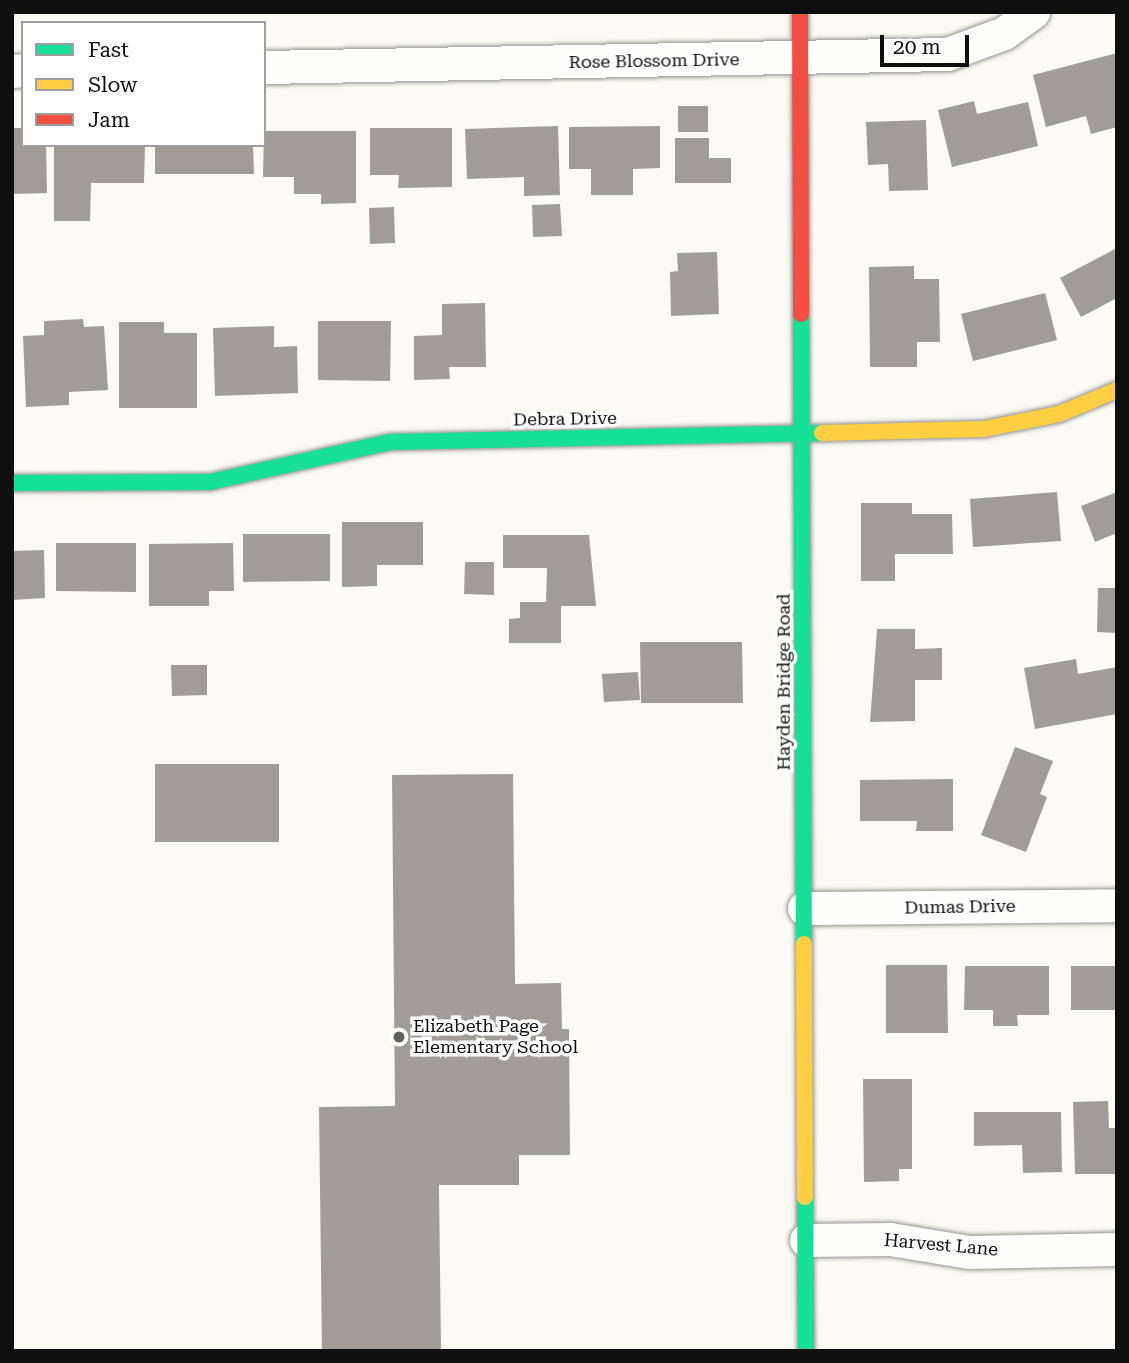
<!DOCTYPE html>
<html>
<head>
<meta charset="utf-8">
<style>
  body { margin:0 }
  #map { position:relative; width:1129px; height:1363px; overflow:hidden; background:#fbfaf4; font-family:"Roboto Serif",serif }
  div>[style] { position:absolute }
  .building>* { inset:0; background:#9f9c99 }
  .roads { filter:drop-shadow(0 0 2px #959592) drop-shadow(0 0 2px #959592) }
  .street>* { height:33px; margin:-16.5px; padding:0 16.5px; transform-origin:16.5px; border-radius:16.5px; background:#fefefd }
  .fast>* { height:16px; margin:-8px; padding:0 8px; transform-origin:8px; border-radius:8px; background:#16e098 }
  .slow>* { height:16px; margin:-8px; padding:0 8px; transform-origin:8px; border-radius:8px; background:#ffcf43 }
  .jam>* { height:16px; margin:-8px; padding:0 8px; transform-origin:8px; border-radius:8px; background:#f24e42 }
  .dots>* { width:19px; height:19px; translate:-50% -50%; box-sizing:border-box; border:4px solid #fff; border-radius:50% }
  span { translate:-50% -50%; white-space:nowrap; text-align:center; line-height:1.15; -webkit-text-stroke:7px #fff; paint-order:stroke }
  .street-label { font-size:18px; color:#0f0f0f }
  .poi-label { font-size:18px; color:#0f0f0f }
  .left { translate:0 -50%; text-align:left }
  .frame { position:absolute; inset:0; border:14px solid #0f0f0f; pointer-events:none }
  .legend { position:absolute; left:21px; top:21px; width:245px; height:126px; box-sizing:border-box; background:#fff; border:2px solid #9f9f9f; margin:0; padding:9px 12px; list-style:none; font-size:21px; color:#0f0f0f }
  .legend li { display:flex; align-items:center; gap:14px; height:35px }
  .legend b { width:35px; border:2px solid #9f9f9f }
  .scale { position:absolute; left:880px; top:35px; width:89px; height:32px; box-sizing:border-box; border:4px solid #0f0f0f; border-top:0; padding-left:9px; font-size:21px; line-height:24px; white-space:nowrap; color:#0f0f0f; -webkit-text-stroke:5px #fff; paint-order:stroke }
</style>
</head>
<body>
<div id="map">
  <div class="building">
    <div style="clip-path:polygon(1117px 53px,1117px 127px,1091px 134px,1086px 116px,1046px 127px,1033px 75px)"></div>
    <div style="clip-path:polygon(974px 101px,977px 114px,1028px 102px,1038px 146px,952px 167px,938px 110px)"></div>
    <div style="clip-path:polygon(678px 106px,708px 106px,708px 132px,678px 132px)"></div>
    <div style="clip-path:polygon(926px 120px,928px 190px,889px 191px,888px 164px,868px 165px,866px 122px)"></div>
    <div style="clip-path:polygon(558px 126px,560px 195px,524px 196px,524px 177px,467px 179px,465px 129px)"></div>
    <div style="clip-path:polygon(660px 126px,660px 168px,633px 169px,633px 195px,591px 195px,591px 169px,569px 169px,569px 127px)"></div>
    <div style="clip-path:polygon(12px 128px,23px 128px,23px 145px,46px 145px,47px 193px,12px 194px)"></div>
    <div style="clip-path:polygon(370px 128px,452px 128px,452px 187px,398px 188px,399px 175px,370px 175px)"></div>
    <div style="clip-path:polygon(264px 131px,356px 131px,356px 203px,321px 204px,321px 194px,294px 194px,294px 177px,263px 177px)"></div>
    <div style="clip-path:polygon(675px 138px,709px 138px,709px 158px,731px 158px,731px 183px,675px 183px)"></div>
    <div style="clip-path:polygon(54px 145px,145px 145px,144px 183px,91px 183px,90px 221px,54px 221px)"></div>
    <div style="clip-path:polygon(155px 145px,253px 145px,254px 174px,155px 174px)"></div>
    <div style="clip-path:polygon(560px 204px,562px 236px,533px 237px,532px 205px)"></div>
    <div style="clip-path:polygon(394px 207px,395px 243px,370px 244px,369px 208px)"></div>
    <div style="clip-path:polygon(1117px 248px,1117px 298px,1081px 317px,1060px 278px)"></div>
    <div style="clip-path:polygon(717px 252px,719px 314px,671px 316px,670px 272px,678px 271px,677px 253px)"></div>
    <div style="clip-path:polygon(914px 266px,914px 279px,939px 279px,940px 342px,917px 342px,917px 367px,870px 367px,869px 267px)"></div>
    <div style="clip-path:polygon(1045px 293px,1057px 340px,973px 361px,961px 314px)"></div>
    <div style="clip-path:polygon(485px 303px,486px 367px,449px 367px,450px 379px,414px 380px,414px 336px,442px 335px,442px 304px)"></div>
    <div style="clip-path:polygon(83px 319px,84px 327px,104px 326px,108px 390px,69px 392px,69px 405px,26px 407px,23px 336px,44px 335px,44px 321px)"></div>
    <div style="clip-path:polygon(318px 321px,391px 321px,390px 381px,318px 380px)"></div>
    <div style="clip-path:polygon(119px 322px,164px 322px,164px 333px,197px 333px,197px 408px,119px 408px)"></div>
    <div style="clip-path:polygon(274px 326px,274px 347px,297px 346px,298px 393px,215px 396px,213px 328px)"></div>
    <div style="clip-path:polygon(1057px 492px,1061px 541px,973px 547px,970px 499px)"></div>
    <div style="clip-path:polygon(1117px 492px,1117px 533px,1095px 542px,1081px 506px)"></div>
    <div style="clip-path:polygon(861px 503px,912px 503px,912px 514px,952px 514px,953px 554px,895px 554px,895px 581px,861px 581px)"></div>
    <div style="clip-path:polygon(342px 522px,423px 522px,423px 565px,377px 565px,377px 586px,342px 587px)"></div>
    <div style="clip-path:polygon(243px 534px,330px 534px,330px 581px,243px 582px)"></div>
    <div style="clip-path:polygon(503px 535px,589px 535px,596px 606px,561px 606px,561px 643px,509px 643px,509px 619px,520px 618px,520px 602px,546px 602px,547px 568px,503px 568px)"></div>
    <div style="clip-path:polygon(56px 543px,136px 543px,136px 592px,56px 591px)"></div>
    <div style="clip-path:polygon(233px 543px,234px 591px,209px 591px,209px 606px,149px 606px,149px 544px)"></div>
    <div style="clip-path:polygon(44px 550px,45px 598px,12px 600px,12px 551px)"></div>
    <div style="clip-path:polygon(465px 562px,494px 562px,494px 595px,464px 594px)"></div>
    <div style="clip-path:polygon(1098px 588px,1117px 588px,1117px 633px,1097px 632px)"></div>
    <div style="clip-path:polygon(877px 629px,915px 629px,915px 649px,942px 648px,942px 680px,915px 680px,915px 721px,870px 722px)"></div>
    <div style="clip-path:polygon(640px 642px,742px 642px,743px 703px,641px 703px)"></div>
    <div style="clip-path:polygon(1076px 659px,1078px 674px,1117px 667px,1117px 714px,1035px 729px,1024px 668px)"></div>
    <div style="clip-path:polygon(171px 665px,207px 665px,207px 695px,172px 696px)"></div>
    <div style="clip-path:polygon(638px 672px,640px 700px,604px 702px,602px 674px)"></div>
    <div style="clip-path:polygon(1015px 747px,1053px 761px,1040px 794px,1047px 797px,1026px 852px,981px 835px)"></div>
    <div style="clip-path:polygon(155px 764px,279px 764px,279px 842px,155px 842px)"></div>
    <div style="clip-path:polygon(513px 774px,515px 984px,561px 983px,562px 1029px,569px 1029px,570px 1155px,519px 1155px,519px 1185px,439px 1185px,441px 1351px,322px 1351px,319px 1107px,395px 1106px,392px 775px)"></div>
    <div style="clip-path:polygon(953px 779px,953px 831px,916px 831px,917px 821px,860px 821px,860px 780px)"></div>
    <div style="clip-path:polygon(886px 965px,947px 965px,948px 1033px,886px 1033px)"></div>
    <div style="clip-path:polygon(965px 966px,1049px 966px,1049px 1015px,1017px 1015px,1018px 1026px,993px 1026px,993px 1010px,964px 1010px)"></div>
    <div style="clip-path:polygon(1071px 966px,1117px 966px,1117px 1010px,1071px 1010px)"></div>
    <div style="clip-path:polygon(863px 1079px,912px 1079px,912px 1169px,899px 1169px,899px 1181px,864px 1182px)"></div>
    <div style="clip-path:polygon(1108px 1101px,1109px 1128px,1117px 1128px,1117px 1174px,1075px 1174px,1073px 1102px)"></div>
    <div style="clip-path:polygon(974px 1112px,1061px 1112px,1062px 1172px,1023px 1173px,1022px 1145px,974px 1146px)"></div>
  </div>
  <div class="roads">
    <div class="street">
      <div style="left:264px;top:67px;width:683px;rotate:-1.09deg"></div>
      <div style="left:947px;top:54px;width:61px;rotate:-20.2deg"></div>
      <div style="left:1004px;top:33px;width:36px;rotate:-36deg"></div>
      <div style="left:12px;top:71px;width:11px;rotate:-5deg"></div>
      <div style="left:804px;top:908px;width:313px;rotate:-0.5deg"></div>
      <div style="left:806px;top:1240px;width:84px;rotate:-0.7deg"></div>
      <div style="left:890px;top:1239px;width:80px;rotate:9.3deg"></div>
      <div style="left:969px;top:1252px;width:148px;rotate:-1.2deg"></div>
    </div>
    <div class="fast">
      <div style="left:801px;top:314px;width:630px;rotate:89.73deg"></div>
      <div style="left:12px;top:483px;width:198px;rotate:-0.3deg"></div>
      <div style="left:210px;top:482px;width:184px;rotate:-12.5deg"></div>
      <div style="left:390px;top:442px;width:432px;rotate:-1.2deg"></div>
      <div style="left:805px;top:1197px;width:154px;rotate:89.6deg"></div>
    </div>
    <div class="slow">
      <div style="left:822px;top:433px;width:162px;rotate:-1.4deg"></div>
      <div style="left:984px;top:429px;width:76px;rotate:-11.3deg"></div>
      <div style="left:1059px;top:414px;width:63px;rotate:-22.5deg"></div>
      <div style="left:804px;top:944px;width:253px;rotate:89.8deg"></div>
    </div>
    <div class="jam">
      <div style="left:800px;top:12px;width:302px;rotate:89.8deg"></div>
    </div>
  </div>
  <div class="dots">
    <div style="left:399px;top:1037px;background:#62615f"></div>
  </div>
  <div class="street-label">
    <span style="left:654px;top:61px;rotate:-1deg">Rose Blossom Drive</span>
    <span style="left:565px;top:419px;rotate:-1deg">Debra Drive</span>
    <span style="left:784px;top:682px;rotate:-90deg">Hayden Bridge Road</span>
    <span style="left:960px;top:907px;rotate:-1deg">Dumas Drive</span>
    <span style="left:941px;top:1245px;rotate:5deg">Harvest Lane</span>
  </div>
  <div class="poi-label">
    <span class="left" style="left:413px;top:1037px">Elizabeth Page<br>Elementary School</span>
  </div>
  <div class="frame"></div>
  <ul class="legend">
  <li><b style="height:9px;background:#16e098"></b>Fast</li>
  <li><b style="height:9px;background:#ffcf43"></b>Slow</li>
  <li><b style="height:9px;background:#f24e42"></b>Jam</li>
  </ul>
  <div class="scale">20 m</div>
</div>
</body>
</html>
